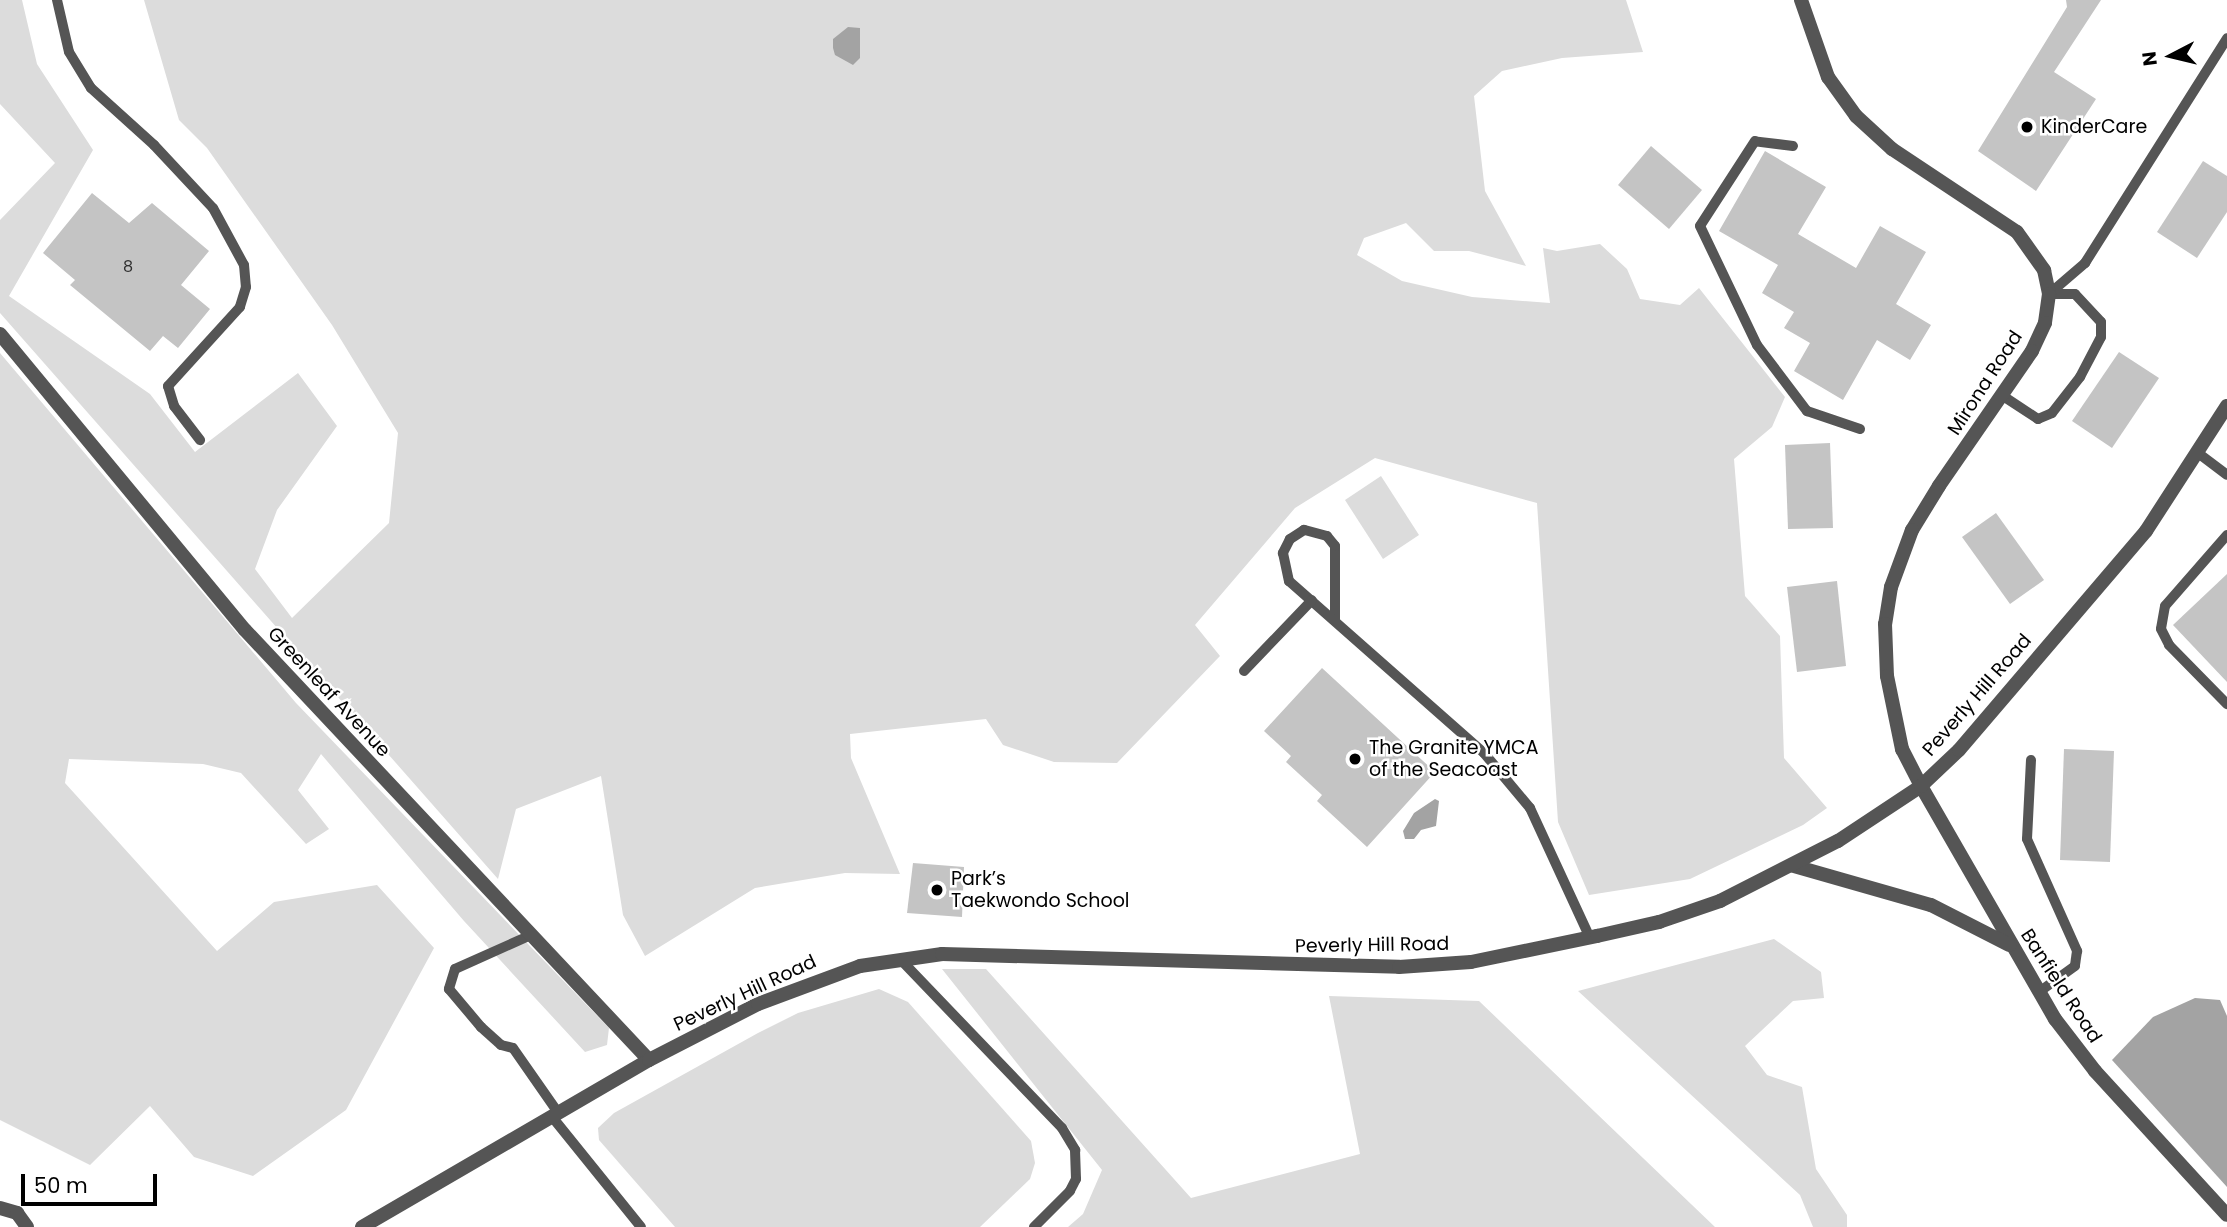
<!DOCTYPE html>
<html>
<head>
<meta charset="utf-8">
<style>
  body { margin:0 }
  #map { position:relative; width:2227px; height:1227px; overflow:hidden; background:#fff; font-family:Poppins,sans-serif }
  div>[style] { position:absolute }
  .green>* { inset:0; background:#dcdcdc }
  .water>* { inset:0; background:#a3a3a3 }
  .building>* { inset:0; background:#c4c4c4 }
  .service>* { height:10px; margin:-5px; padding:0 5px; transform-origin:5px; border-radius:5px; background:#555 }
  .minor>* { height:14px; margin:-7px; padding:0 7px; transform-origin:7px; border-radius:7px; background:#555 }
  .tertiary>* { height:14px; margin:-7px; padding:0 7px; transform-origin:7px; border-radius:7px; background:#555 }
  .dots>* { width:19px; height:19px; translate:-50% -50%; box-sizing:border-box; border:4px solid #fff; border-radius:50% }
  span { translate:-50% -50%; white-space:nowrap; text-align:center; line-height:1.15; -webkit-text-stroke:5px #fff; paint-order:stroke }
  .number-label { font-size:16px; color:#313131 }
  .number-label span { -webkit-text-stroke-width:0 }
  .poi-label { font-size:19px; color:#000 }
  .left { translate:0 -50%; text-align:left }
  .street-label { font-size:19px; color:#000 }
  .north { position:absolute; left:2136px; top:21px; width:70px; height:70px; -webkit-text-stroke:5px #fff; paint-order:stroke; rotate:263deg; font-size:19px; font-weight:700; line-height:28px; text-align:center; color:#000 }
  .north::after { content:''; display:block; margin:auto; width:24px; height:32px; background:#000; clip-path:polygon(50% 0,100% 100%,50% 72%,0 100%) }
  .scale { position:absolute; left:21px; top:1174px; width:136px; height:32px; box-sizing:border-box; border:4px solid #000; border-top:0; padding-left:9px; font-size:21px; line-height:24px; white-space:nowrap; color:#000; -webkit-text-stroke:5px #fff; paint-order:stroke }
</style>
</head>
<body>
<div id="map">
  <div class="green">
    <div style="clip-path:polygon(0 0,22px 0,37px 64px,93px 150px,9px 296px,150px 394px,195px 452px,298px 373px,337px 426px,277px 510px,255px 569px,292px 618px,389px 523px,398px 433px,332px 325px,207px 148px,179px 120px,144px 0,1626px 0,1643px 52px,1562px 58px,1502px 71px,1474px 96px,1485px 191px,1526px 266px,1469px 251px,1434px 251px,1406px 223px,1364px 238px,1357px 255px,1402px 281px,1472px 297px,1550px 303px,1543px 248px,1557px 251px,1600px 244px,1627px 269px,1640px 299px,1680px 305px,1699px 288px,1785px 397px,1772px 427px,1734px 459px,1745px 596px,1780px 636px,1784px 758px,1827px 808px,1803px 825px,1690px 879px,1589px 895px,1558px 822px,1537px 503px,1375px 458px,1295px 508px,1195px 625px,1220px 656px,1117px 763px,1054px 762px,1003px 745px,986px 719px,850px 734px,851px 758px,900px 874px,845px 873px,755px 888px,645px 956px,623px 915px,601px 776px,516px 809px,498px 879px,0 313px,0 220px,55px 163px,0 104px)"></div>
    <div style="clip-path:polygon(0 353px,296px 703px,609px 1028px,607px 1045px,585px 1052px,464px 921px,321px 754px,298px 790px,329px 829px,306px 844px,241px 773px,203px 764px,69px 759px,65px 783px,217px 951px,274px 902px,377px 885px,434px 948px,346px 1110px,253px 1176px,194px 1157px,150px 1106px,90px 1165px,0 1120px)"></div>
    <div style="clip-path:polygon(1381px 476px,1419px 535px,1383px 559px,1345px 500px)"></div>
    <div style="clip-path:polygon(1774px 939px,1821px 972px,1824px 998px,1793px 1001px,1745px 1046px,1767px 1075px,1802px 1087px,1816px 1169px,1847px 1215px,1847px 1227px,1813px 1227px,1800px 1195px,1578px 991px)"></div>
    <div style="clip-path:polygon(942px 969px,986px 969px,1191px 1198px,1360px 1154px,1329px 996px,1479px 1001px,1715px 1227px,1068px 1227px,1083px 1214px,1102px 1170px)"></div>
    <div style="clip-path:polygon(879px 989px,908px 1002px,1031px 1141px,1035px 1163px,1030px 1179px,980px 1227px,675px 1227px,599px 1140px,598px 1128px,614px 1113px,758px 1033px,798px 1013px)"></div>
  </div>
  <div class="water">
    <div style="clip-path:polygon(848px 27px,860px 28px,860px 58px,853px 65px,835px 55px,833px 48px,833px 39px)"></div>
    <div style="clip-path:polygon(1435px 799px,1439px 801px,1436px 826px,1421px 830px,1414px 839px,1405px 839px,1403px 831px,1414px 813px)"></div>
    <div style="clip-path:polygon(2195px 998px,2220px 1000px,2227px 1016px,2227px 1187px,2112px 1060px,2153px 1017px)"></div>
  </div>
  <div class="building">
    <div style="clip-path:polygon(2066px 0,2101px 0,2054px 72px,2096px 99px,2036px 191px,1978px 151px,2067px 7px)"></div>
    <div style="clip-path:polygon(1651px 146px,1702px 190px,1669px 229px,1618px 185px)"></div>
    <div style="clip-path:polygon(1765px 151px,1826px 187px,1798px 234px,1856px 268px,1880px 226px,1926px 252px,1896px 304px,1931px 325px,1910px 360px,1877px 340px,1843px 400px,1794px 371px,1810px 343px,1784px 328px,1794px 312px,1762px 293px,1778px 265px,1719px 231px)"></div>
    <div style="clip-path:polygon(2203px 161px,2227px 176px,2227px 212px,2197px 258px,2157px 232px)"></div>
    <div style="clip-path:polygon(92px 193px,129px 223px,152px 203px,209px 251px,181px 285px,210px 309px,178px 348px,163px 336px,150px 351px,70px 285px,75px 280px,43px 253px)"></div>
    <div style="clip-path:polygon(2119px 352px,2159px 378px,2112px 448px,2072px 421px)"></div>
    <div style="clip-path:polygon(1830px 443px,1833px 528px,1788px 529px,1785px 445px)"></div>
    <div style="clip-path:polygon(1996px 513px,2044px 580px,2010px 604px,1962px 537px)"></div>
    <div style="clip-path:polygon(2227px 574px,2227px 682px,2173px 625px)"></div>
    <div style="clip-path:polygon(1837px 581px,1846px 666px,1797px 672px,1787px 587px)"></div>
    <div style="clip-path:polygon(1322px 668px,1435px 772px,1367px 847px,1317px 801px,1322px 795px,1286px 762px,1291px 756px,1264px 731px)"></div>
    <div style="clip-path:polygon(2064px 749px,2114px 751px,2110px 862px,2060px 860px)"></div>
    <div style="clip-path:polygon(913px 863px,964px 867px,962px 917px,907px 913px)"></div>
  </div>
  <div class="service">
    <div style="left:57px;top:0;width:53px;rotate:77deg"></div>
    <div style="left:69px;top:52px;width:42px;rotate:58.6deg"></div>
    <div style="left:91px;top:88px;width:85px;rotate:42.1deg"></div>
    <div style="left:154px;top:145px;width:86px;rotate:46.9deg"></div>
    <div style="left:213px;top:208px;width:65px;rotate:61.5deg"></div>
    <div style="left:244px;top:265px;width:22px;rotate:85deg"></div>
    <div style="left:246px;top:287px;width:21px;rotate:107deg"></div>
    <div style="left:240px;top:307px;width:107px;rotate:132.3deg"></div>
    <div style="left:168px;top:386px;width:21px;rotate:73deg"></div>
    <div style="left:174px;top:406px;width:43px;rotate:52.6deg"></div>
    <div style="left:1793px;top:146px;width:38px;rotate:-173deg"></div>
    <div style="left:1755px;top:141px;width:101px;rotate:122.9deg"></div>
    <div style="left:1700px;top:226px;width:132px;rotate:64.4deg"></div>
    <div style="left:1757px;top:345px;width:83px;rotate:52.9deg"></div>
    <div style="left:1807px;top:411px;width:56px;rotate:18.8deg"></div>
    <div style="left:2049px;top:294px;width:48px;rotate:-40.7deg"></div>
    <div style="left:2085px;top:263px;width:266px;rotate:-57.7deg"></div>
    <div style="left:2003px;top:396px;width:42px;rotate:33.3deg"></div>
    <div style="left:2038px;top:419px;width:15px;rotate:-23deg"></div>
    <div style="left:2052px;top:413px;width:46px;rotate:-52.1deg"></div>
    <div style="left:2080px;top:377px;width:45px;rotate:-62.3deg"></div>
    <div style="left:2101px;top:337px;width:15px;rotate:-90deg"></div>
    <div style="left:2101px;top:322px;width:38px;rotate:-133deg"></div>
    <div style="left:2075px;top:294px;width:26px;rotate:180deg"></div>
    <div style="left:2198px;top:453px;width:36px;rotate:37deg"></div>
    <div style="left:2227px;top:535px;width:94px;rotate:131.1deg"></div>
    <div style="left:2165px;top:606px;width:23px;rotate:100deg"></div>
    <div style="left:2161px;top:629px;width:18px;rotate:63deg"></div>
    <div style="left:2169px;top:645px;width:83px;rotate:45.5deg"></div>
    <div style="left:1335px;top:620px;width:74px;rotate:-90deg"></div>
    <div style="left:1335px;top:546px;width:13px;rotate:-129deg"></div>
    <div style="left:1327px;top:536px;width:24px;rotate:-165deg"></div>
    <div style="left:1304px;top:530px;width:17px;rotate:147deg"></div>
    <div style="left:1290px;top:539px;width:16px;rotate:117deg"></div>
    <div style="left:1283px;top:553px;width:29px;rotate:78deg"></div>
    <div style="left:1289px;top:581px;width:260px;rotate:41.4deg"></div>
    <div style="left:1484px;top:753px;width:72px;rotate:50.1deg"></div>
    <div style="left:1530px;top:808px;width:143px;rotate:65.2deg"></div>
    <div style="left:1244px;top:671px;width:98px;rotate:-46.2deg"></div>
    <div style="left:2031px;top:760px;width:79px;rotate:92.9deg"></div>
    <div style="left:2027px;top:839px;width:123px;rotate:65.9deg"></div>
    <div style="left:2077px;top:951px;width:15px;rotate:98deg"></div>
    <div style="left:2075px;top:966px;width:44px;rotate:144.2deg"></div>
    <div style="left:531px;top:935px;width:83px;rotate:155.9deg"></div>
    <div style="left:455px;top:969px;width:21px;rotate:107deg"></div>
    <div style="left:449px;top:989px;width:50px;rotate:49.9deg"></div>
    <div style="left:481px;top:1027px;width:27px;rotate:42deg"></div>
    <div style="left:501px;top:1045px;width:12px;rotate:14deg"></div>
    <div style="left:513px;top:1048px;width:80px;rotate:55.1deg"></div>
    <div style="left:900px;top:959px;width:234px;rotate:46.2deg"></div>
    <div style="left:1062px;top:1128px;width:26px;rotate:59deg"></div>
    <div style="left:1075px;top:1150px;width:29px;rotate:88deg"></div>
    <div style="left:1076px;top:1179px;width:13px;rotate:117deg"></div>
    <div style="left:1070px;top:1191px;width:51px;rotate:135deg"></div>
    <div style="left:553px;top:1118px;width:140px;rotate:51.1deg"></div>
  </div>
  <div class="minor">
    <div style="left:1801px;top:0;width:82px;rotate:70.7deg"></div>
    <div style="left:1828px;top:77px;width:48px;rotate:54.3deg"></div>
    <div style="left:1856px;top:116px;width:49px;rotate:42.5deg"></div>
    <div style="left:1892px;top:149px;width:150px;rotate:33.6deg"></div>
    <div style="left:2017px;top:232px;width:47px;rotate:54.6deg"></div>
    <div style="left:2044px;top:270px;width:25px;rotate:78deg"></div>
    <div style="left:2049px;top:294px;width:29px;rotate:98deg"></div>
    <div style="left:2045px;top:323px;width:31px;rotate:115deg"></div>
    <div style="left:2032px;top:351px;width:164px;rotate:124.6deg"></div>
    <div style="left:1939px;top:486px;width:52px;rotate:121.5deg"></div>
    <div style="left:1912px;top:530px;width:61px;rotate:110.2deg"></div>
    <div style="left:1891px;top:587px;width:37px;rotate:99deg"></div>
    <div style="left:1885px;top:624px;width:52px;rotate:87.8deg"></div>
    <div style="left:1887px;top:676px;width:75px;rotate:78.4deg"></div>
    <div style="left:1902px;top:749px;width:42px;rotate:62.8deg"></div>
    <div style="left:0;top:1208px;width:18px;rotate:16deg"></div>
    <div style="left:17px;top:1213px;width:17px;rotate:54deg"></div>
  </div>
  <div class="tertiary">
    <div style="left:0;top:334px;width:384px;rotate:50.4deg"></div>
    <div style="left:245px;top:630px;width:590px;rotate:46.79deg"></div>
    <div style="left:1921px;top:786px;width:269px;rotate:60.1deg"></div>
    <div style="left:2055px;top:1019px;width:66px;rotate:52.4deg"></div>
    <div style="left:2095px;top:1071px;width:195px;rotate:47.5deg"></div>
    <div style="left:1794px;top:866px;width:142px;rotate:15.9deg"></div>
    <div style="left:1931px;top:905px;width:88px;rotate:27.1deg"></div>
    <div style="left:362px;top:1227px;width:332px;rotate:-30.2deg"></div>
    <div style="left:649px;top:1060px;width:123px;rotate:-27.2deg"></div>
    <div style="left:758px;top:1004px;width:109px;rotate:-20.4deg"></div>
    <div style="left:860px;top:966px;width:83px;rotate:-8.3deg"></div>
    <div style="left:942px;top:954px;width:457px;rotate:1.6deg"></div>
    <div style="left:1399px;top:967px;width:72px;rotate:-4deg"></div>
    <div style="left:1471px;top:962px;width:129px;rotate:-11.7deg"></div>
    <div style="left:1597px;top:936px;width:64px;rotate:-12.7deg"></div>
    <div style="left:1659px;top:922px;width:65px;rotate:-19deg"></div>
    <div style="left:1720px;top:901px;width:132px;rotate:-27deg"></div>
    <div style="left:1838px;top:841px;width:100px;rotate:-33.5deg"></div>
    <div style="left:1921px;top:786px;width:52px;rotate:-43.5deg"></div>
    <div style="left:1959px;top:750px;width:288px;rotate:-49.5deg"></div>
    <div style="left:2146px;top:531px;width:149px;rotate:-57.1deg"></div>
  </div>
  <div class="dots">
    <div style="left:2027px;top:127px;background:#000"></div>
    <div style="left:1355px;top:759px;background:#000"></div>
    <div style="left:937px;top:890px;background:#000"></div>
  </div>
  <div class="number-label">
    <span style="left:128px;top:267px">8</span>
  </div>
  <div class="poi-label">
    <span class="left" style="left:2041px;top:127px">KinderCare</span>
    <span class="left" style="left:1369px;top:759px">The Granite YMCA<br>of the Seacoast</span>
    <span class="left" style="left:951px;top:890px">Park’s<br>Taekwondo School</span>
  </div>
  <div class="street-label">
    <span style="left:1985px;top:383px;rotate:-57deg">Mirona Road</span>
    <span style="left:329px;top:692px;rotate:47deg">Greenleaf Avenue</span>
    <span style="left:1977px;top:695px;rotate:-49deg">Peverly Hill Road</span>
    <span style="left:1372px;top:945px;rotate:-1deg">Peverly Hill Road</span>
    <span style="left:2061px;top:986px;rotate:57deg">Banfield Road</span>
    <span style="left:745px;top:993px;rotate:-25deg">Peverly Hill Road</span>
  </div>
  <div class="north">N</div>
  <div class="scale">50 m</div>
</div>
</body>
</html>
